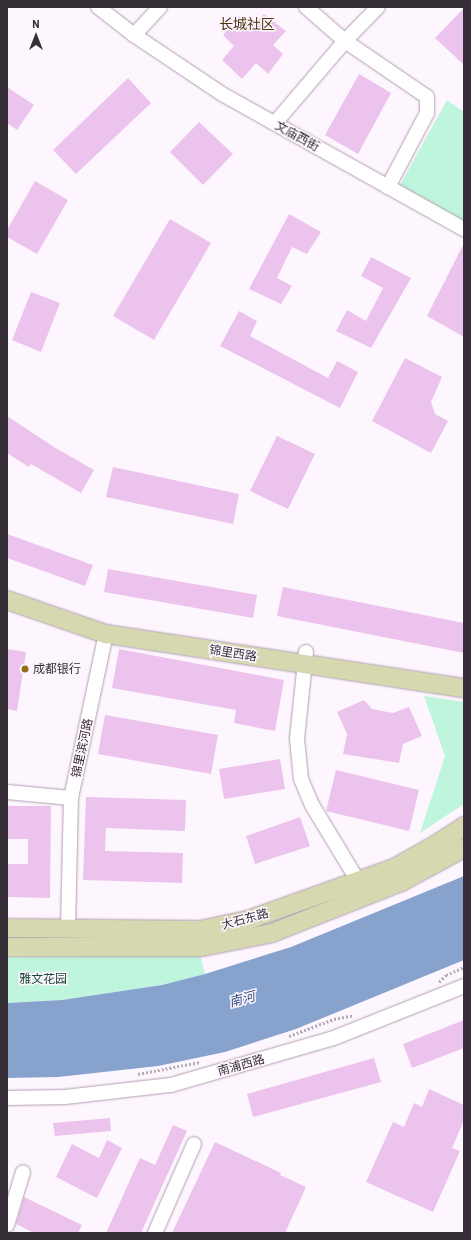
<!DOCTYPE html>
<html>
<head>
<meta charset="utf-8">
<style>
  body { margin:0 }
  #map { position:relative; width:471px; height:1240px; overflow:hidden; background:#fef6fe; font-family:Barlow,"Noto Sans SC",sans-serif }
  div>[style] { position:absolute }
  .green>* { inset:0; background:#bef5dc }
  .water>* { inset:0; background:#88a2ce }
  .building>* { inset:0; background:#ecc3ec }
  .path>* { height:2.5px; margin-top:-1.25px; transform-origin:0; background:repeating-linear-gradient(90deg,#b5adb5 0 2px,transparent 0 4px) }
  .roads { filter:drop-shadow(0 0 1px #b19eb1) drop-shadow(0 0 1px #b19eb1) }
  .minor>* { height:14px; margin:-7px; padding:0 7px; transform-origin:7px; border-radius:7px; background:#fff }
  .major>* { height:18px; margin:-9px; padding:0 9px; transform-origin:9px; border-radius:9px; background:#d6d9af }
  .dots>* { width:11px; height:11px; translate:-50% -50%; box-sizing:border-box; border:2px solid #fef6fe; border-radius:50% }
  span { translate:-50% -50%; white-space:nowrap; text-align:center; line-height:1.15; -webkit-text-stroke:3px #fef6fe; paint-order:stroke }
  .street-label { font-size:12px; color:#372f37 }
  .poi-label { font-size:12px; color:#372f37 }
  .left { translate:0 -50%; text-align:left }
  .park-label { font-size:12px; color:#1b4a38 }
  .water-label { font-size:13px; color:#2f4f88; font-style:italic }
  .quarter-label { font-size:14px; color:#4a3510 }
  .frame { position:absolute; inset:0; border:8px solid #372f37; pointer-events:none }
  .north { position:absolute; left:16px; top:16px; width:40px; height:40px; -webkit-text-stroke:3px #fef6fe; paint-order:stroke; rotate:0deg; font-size:11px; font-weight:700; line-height:16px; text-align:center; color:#372f37 }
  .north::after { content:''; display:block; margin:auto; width:14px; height:18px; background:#372f37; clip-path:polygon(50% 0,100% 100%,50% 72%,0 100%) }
</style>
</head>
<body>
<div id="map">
  <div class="green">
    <div style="clip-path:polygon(447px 100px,464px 112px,464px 221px,400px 185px)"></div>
    <div style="clip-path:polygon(424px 696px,464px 702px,464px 804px,420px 833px,445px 756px)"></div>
    <div style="clip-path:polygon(200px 955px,205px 974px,162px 985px,62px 1000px,7px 1003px,7px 957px)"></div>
  </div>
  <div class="water">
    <div style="clip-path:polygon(464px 876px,464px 960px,296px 1029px,225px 1052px,158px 1066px,58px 1077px,7px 1078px,7px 1003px,62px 1000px,162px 985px,205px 974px,291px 947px)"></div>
  </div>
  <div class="building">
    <div style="clip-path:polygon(464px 8px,464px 65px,435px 38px)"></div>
    <div style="clip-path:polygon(264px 14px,286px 31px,273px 45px,283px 54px,268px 74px,256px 63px,242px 79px,222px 60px,234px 46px,223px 35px,239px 16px,252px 27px)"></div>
    <div style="clip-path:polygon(359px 74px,391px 93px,358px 154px,325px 135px)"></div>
    <div style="clip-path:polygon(128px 78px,151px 103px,76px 174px,53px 150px)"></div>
    <div style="clip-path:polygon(7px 87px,34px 105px,17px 130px,7px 123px)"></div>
    <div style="clip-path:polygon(199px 122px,233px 154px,203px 185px,170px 152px)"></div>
    <div style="clip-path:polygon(35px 181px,68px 200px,37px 254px,7px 237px,7px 230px)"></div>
    <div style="clip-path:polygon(289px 214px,321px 232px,307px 254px,292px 247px,277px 278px,292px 286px,281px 304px,249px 289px)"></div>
    <div style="clip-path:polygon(170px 219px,211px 243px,154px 340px,113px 316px)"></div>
    <div style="clip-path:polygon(464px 243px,464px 337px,427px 316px)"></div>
    <div style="clip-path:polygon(371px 257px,411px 278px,371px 348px,336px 331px,347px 310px,366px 321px,383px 288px,361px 276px)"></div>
    <div style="clip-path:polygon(31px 292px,60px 303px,41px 352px,12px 340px)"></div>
    <div style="clip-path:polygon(239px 311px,257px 321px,250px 336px,328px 378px,337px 361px,358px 372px,340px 408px,220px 346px)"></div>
    <div style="clip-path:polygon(405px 358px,442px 377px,431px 402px,435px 414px,448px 421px,431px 453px,372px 421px)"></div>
    <div style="clip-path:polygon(7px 416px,54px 447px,94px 470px,81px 493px,31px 464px,29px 467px,7px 453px)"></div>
    <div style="clip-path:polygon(277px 436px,315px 454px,288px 509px,250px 491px)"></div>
    <div style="clip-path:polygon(113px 467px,239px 494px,233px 524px,106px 497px)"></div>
    <div style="clip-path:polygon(7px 534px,93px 565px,85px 586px,7px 558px)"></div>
    <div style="clip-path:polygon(108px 569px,257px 595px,253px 618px,104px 592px)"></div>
    <div style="clip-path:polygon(283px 587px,464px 623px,464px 653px,277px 616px)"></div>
    <div style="clip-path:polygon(7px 649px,26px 652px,17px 711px,7px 709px)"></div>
    <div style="clip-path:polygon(119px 649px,284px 680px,275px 731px,234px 723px,236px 710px,112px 688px)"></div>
    <div style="clip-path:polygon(364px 700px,372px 709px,393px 713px,409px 707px,422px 736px,403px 744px,399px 763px,343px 754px,347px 734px,337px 712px)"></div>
    <div style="clip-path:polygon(105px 715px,218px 735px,211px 774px,98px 754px)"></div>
    <div style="clip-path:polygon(280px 759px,285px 789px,224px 799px,219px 769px)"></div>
    <div style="clip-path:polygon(336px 770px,419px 790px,409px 831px,326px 811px)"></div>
    <div style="clip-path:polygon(86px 797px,186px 800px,185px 831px,106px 828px,105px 851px,183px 853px,182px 883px,83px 880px)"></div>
    <div style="clip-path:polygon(7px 806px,51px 806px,50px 898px,7px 897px,7px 864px,28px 864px,28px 839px,7px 839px)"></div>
    <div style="clip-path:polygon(300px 817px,310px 846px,255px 864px,246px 836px)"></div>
    <div style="clip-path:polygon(464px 1020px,464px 1048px,412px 1068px,403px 1044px)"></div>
    <div style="clip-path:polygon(374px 1058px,381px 1082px,253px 1117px,247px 1094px)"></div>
    <div style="clip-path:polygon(429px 1089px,464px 1105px,464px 1120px,452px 1148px,460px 1151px,433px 1212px,366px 1182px,393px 1122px,404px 1127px,414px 1103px,422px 1107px)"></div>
    <div style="clip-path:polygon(110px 1118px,111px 1131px,55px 1136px,53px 1123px)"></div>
    <div style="clip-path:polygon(173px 1125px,187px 1131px,141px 1233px,106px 1233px,140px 1158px,155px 1165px)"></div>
    <div style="clip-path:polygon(107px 1140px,122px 1148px,97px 1198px,56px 1177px,72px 1144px,99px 1158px)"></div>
    <div style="clip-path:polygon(215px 1142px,281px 1173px,280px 1175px,306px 1187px,285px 1233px,172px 1233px)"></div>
    <div style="clip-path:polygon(24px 1197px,82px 1225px,78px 1233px,34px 1233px,16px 1224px)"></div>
  </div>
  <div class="path">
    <div style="left:439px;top:982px;width:10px;rotate:-45deg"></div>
    <div style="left:446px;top:975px;width:20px;rotate:-24deg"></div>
    <div style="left:289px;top:1036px;width:48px;rotate:-20.7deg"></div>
    <div style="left:334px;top:1019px;width:20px;rotate:-11deg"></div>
    <div style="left:138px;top:1074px;width:63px;rotate:-11deg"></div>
  </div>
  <div class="roads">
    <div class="minor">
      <div style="left:98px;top:7px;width:46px;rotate:37.9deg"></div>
      <div style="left:134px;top:35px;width:106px;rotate:33.8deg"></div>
      <div style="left:222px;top:94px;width:277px;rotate:29.2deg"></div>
      <div style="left:306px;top:7px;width:52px;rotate:41.1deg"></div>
      <div style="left:345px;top:41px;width:99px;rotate:34.3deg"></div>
      <div style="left:427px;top:97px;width:16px;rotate:90deg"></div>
      <div style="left:427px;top:113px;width:84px;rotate:117.8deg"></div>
      <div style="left:134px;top:35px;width:38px;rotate:-47deg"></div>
      <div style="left:275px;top:123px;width:108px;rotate:-49.5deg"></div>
      <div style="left:345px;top:41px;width:47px;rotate:-45.9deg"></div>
      <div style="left:306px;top:652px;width:87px;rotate:95.9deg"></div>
      <div style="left:297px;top:739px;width:40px;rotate:84.3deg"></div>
      <div style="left:301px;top:779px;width:28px;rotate:67deg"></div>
      <div style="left:312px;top:805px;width:89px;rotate:58.8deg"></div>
      <div style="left:7px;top:792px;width:64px;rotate:5.4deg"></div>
      <div style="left:71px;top:798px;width:168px;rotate:-78deg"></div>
      <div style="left:68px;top:928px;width:130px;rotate:-88.7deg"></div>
      <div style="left:7px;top:1098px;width:58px;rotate:-1deg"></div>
      <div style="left:65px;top:1097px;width:107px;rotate:-6.5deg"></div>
      <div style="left:171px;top:1085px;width:170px;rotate:-16.1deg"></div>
      <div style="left:334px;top:1038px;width:140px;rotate:-21.8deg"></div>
      <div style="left:7px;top:1225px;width:55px;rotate:-73.2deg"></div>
      <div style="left:155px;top:1233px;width:97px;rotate:-66.3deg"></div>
    </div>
    <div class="major">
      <div style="left:7px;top:600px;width:105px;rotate:19deg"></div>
      <div style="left:106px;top:634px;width:362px;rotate:8.6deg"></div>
      <div style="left:7px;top:928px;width:193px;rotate:0.6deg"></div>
      <div style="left:200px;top:930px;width:49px;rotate:-11.8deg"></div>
      <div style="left:248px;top:920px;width:155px;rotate:-19.6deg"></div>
      <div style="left:394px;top:868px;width:47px;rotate:-29.3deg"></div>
      <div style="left:435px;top:845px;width:35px;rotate:-33deg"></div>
      <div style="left:7px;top:947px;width:195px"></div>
      <div style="left:202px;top:947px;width:71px;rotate:-11.3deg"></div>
      <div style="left:272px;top:933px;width:139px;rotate:-21.6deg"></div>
      <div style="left:401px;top:882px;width:72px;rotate:-28.4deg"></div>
    </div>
  </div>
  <div class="dots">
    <div style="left:25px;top:669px;background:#976c19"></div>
  </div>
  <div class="street-label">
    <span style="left:297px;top:136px;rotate:29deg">文庙西街</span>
    <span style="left:233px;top:653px;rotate:9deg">锦里西路</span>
    <span style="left:82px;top:748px;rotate:-78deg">锦里滨河路</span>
    <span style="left:245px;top:919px;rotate:-15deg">大石东路</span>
    <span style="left:241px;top:1065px;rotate:-16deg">南浦西路</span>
  </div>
  <div class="poi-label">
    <span class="left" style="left:33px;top:669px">成都银行</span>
  </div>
  <div class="park-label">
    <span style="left:43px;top:979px">雅文花园</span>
  </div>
  <div class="water-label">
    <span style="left:242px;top:999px;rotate:-15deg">南河</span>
  </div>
  <div class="quarter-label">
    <span style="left:247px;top:24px">长城社区</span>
  </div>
  <div class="frame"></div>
  <div class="north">N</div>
</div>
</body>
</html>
